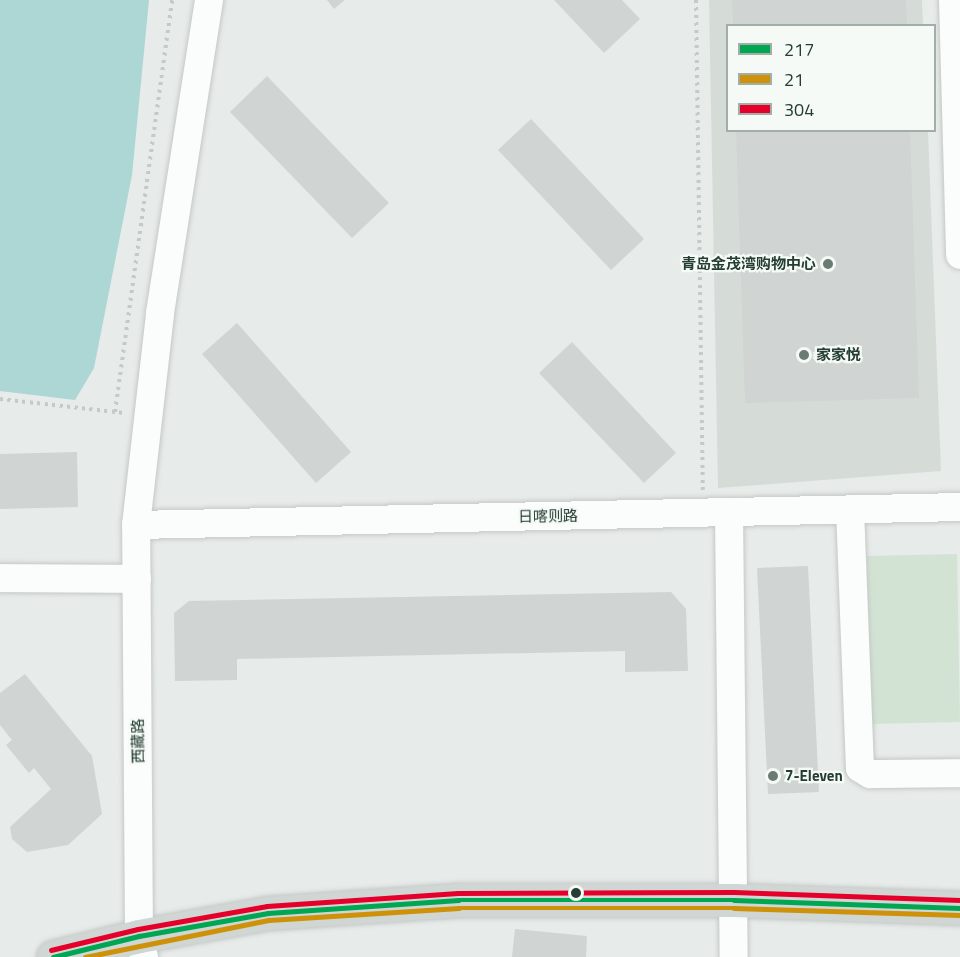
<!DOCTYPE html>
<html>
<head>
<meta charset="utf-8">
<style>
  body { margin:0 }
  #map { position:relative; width:960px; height:957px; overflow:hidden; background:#e7ebe9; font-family:"Titillium Web","Noto Sans SC",sans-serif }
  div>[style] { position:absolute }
  .built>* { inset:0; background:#d5dcd8 }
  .green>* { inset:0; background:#d2e3d4 }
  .water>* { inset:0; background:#acd7d5 }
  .building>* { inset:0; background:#d0d4d2 }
  .path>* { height:4px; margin-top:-2px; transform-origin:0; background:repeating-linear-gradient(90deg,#c2cbc6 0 3px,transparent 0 7.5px) }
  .roads { filter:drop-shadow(0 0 2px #c4c8c6) drop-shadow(0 0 2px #c4c8c6) }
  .minor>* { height:28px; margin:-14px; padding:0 14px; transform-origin:14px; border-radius:14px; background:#fbfcfc }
  .major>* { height:33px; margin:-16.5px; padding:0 16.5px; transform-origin:16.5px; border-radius:16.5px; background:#d0d6d3 }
  .bus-1>* { height:4.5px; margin:-2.25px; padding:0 2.25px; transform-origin:2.25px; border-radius:2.25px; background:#00a651 }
  .bus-2>* { height:4.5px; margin:-2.25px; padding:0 2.25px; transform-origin:2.25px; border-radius:2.25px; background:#cd910a }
  .bus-3>* { height:4.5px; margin:-2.25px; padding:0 2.25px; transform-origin:2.25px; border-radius:2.25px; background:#e4002b }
  .dots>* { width:16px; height:16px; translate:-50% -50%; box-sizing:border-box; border:3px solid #f6faf7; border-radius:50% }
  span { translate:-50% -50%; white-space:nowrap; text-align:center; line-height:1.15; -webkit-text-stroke:4.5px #f6faf7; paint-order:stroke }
  .poi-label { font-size:15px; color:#253e33; font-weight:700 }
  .right { translate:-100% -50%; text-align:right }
  .left { translate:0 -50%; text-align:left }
  .street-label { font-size:15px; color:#253e33 }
  .legend { position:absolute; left:726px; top:24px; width:210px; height:108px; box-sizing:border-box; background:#f6faf7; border:2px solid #a2afa9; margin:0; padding:8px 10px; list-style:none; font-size:18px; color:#253e33 }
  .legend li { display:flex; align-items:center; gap:12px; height:30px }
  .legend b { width:30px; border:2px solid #a2afa9 }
</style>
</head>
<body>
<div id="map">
  <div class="built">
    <div style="clip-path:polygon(709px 0,922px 0,923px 25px,728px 26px,728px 130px,928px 131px,941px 471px,718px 488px)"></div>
  </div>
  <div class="green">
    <div style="clip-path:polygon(957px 554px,960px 722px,871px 724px,867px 556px)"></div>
  </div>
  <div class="water">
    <div style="clip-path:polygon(0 0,149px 0,132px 175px,94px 368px,75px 400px,0 391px)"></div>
  </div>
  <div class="building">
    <div style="clip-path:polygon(327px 0,345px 0,334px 9px)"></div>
    <div style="clip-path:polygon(554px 0,622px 0,640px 19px,604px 53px)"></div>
    <div style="clip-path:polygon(732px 0,906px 0,907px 26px,733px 26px)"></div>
    <div style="clip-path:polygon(267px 76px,389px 203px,352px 238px,230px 112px)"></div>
    <div style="clip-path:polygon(531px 119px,644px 239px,611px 270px,498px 150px)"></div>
    <div style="clip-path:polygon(736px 130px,910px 130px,919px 398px,745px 403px)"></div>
    <div style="clip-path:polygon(237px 323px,351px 452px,316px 483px,202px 354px)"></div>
    <div style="clip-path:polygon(572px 342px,676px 453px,644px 483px,539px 373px)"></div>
    <div style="clip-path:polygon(77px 452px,78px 507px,0 509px,0 454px)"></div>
    <div style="clip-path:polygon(808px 566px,819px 792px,768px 794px,757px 568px)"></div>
    <div style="clip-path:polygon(671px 592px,686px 609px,688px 671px,625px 672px,625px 651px,237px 659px,237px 680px,175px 681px,174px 613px,189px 601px)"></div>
    <div style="clip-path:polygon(25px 674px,92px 756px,102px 814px,68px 845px,27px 852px,12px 839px,10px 827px,51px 789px,34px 768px,29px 773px,6px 745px,12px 740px,0 725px,0 693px)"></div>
    <div style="clip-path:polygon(515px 929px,587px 936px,586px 957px,512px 957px)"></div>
  </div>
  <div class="path">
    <div style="left:696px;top:0;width:491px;rotate:89.2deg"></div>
    <div style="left:0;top:399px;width:125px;rotate:6.4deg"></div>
    <div style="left:115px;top:412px;width:416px;rotate:-82.1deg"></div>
  </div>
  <div class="roads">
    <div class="minor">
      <div style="left:953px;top:0;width:255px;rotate:88.4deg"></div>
      <div style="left:850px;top:509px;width:259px;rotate:87.8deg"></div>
      <div style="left:860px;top:768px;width:12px;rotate:31deg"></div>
      <div style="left:870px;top:774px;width:90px;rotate:-0.6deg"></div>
      <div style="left:729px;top:512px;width:445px;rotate:89.4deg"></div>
      <div style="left:136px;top:525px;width:824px;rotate:-1.25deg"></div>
      <div style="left:0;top:578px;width:137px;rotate:0.4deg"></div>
      <div style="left:144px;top:957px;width:22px;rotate:-103deg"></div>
      <div style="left:139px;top:936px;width:411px;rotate:-90.4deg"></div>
      <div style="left:136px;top:525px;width:213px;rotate:-83.5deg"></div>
      <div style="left:160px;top:313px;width:317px;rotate:-81.1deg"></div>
    </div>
    <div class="major">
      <div style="left:53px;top:957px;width:89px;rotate:-13.7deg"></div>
      <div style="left:139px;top:936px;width:131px;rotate:-10.1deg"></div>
      <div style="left:268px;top:913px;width:191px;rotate:-3.9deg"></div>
      <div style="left:459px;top:900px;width:275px"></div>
      <div style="left:734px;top:900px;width:226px;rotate:2deg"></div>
    </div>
  </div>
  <div class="bus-1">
    <div style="left:53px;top:957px;width:89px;rotate:-13.7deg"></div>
    <div style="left:139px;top:936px;width:131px;rotate:-10.1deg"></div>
    <div style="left:268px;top:913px;width:191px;rotate:-3.9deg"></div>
    <div style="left:459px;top:900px;width:275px"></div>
    <div style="left:734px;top:900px;width:226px;rotate:2deg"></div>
  </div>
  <div class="bus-2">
    <div style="left:85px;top:957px;width:188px;rotate:-11.4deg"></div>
    <div style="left:269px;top:920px;width:190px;rotate:-3.6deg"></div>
    <div style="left:459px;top:908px;width:275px"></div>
    <div style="left:734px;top:908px;width:226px;rotate:1.8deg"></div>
  </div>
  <div class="bus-3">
    <div style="left:51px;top:950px;width:89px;rotate:-13.6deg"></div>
    <div style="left:138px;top:929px;width:131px;rotate:-10.1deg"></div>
    <div style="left:267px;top:906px;width:191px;rotate:-3.9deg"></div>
    <div style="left:458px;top:893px;width:276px;rotate:-0.2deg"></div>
    <div style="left:734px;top:892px;width:226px;rotate:2deg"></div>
  </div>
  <div class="dots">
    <div style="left:828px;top:264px;background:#697b73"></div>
    <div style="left:804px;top:355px;background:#697b73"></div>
    <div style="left:773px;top:776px;background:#697b73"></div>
    <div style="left:576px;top:893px;background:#253e33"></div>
  </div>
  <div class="poi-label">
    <span class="right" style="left:816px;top:264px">青岛金茂湾购物中心</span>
    <span class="left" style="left:816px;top:355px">家家悦</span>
    <span class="left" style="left:785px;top:776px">7-Eleven</span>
  </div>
  <div class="street-label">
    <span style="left:548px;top:516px;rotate:-1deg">日喀则路</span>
    <span style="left:138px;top:741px;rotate:-91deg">西藏路</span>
  </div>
  <ul class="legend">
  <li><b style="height:8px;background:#00a651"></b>217</li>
  <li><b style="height:8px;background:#cd910a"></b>21</li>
  <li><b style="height:8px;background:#e4002b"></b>304</li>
  </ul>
</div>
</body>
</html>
